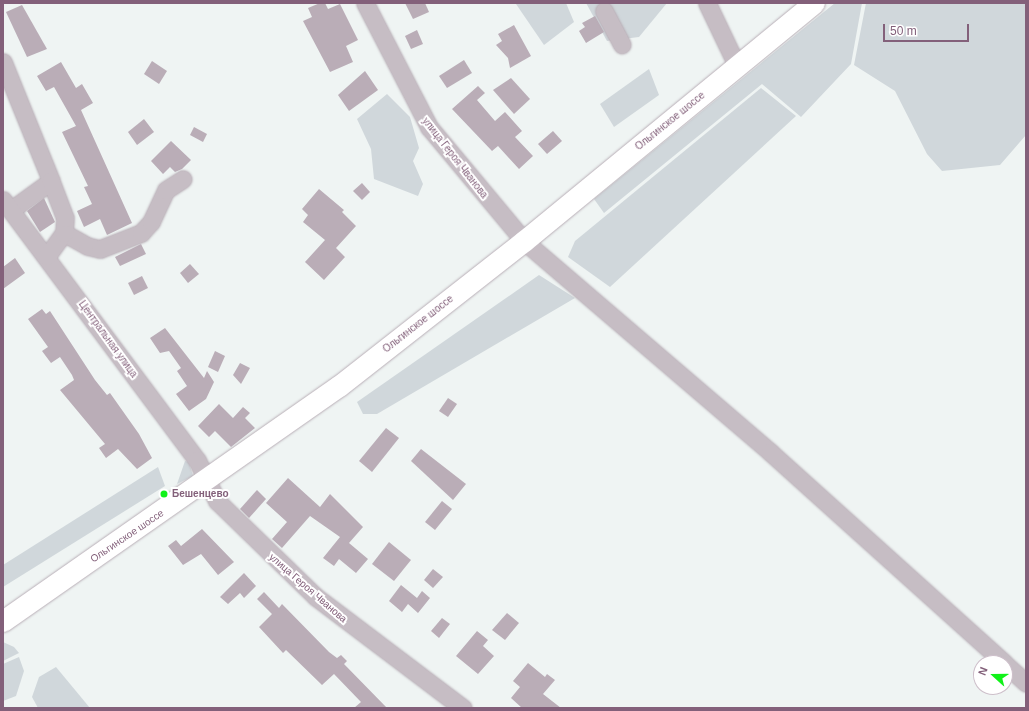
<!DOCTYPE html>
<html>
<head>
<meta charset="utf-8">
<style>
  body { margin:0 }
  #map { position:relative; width:1029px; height:711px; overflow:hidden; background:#eff4f3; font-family:Helvetica,sans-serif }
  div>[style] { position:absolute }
  .green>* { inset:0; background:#d0d7db }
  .building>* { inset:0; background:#baadb7 }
  .roads { filter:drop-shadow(0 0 1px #b8aeb6) drop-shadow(0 0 1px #b8aeb6) }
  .minor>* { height:17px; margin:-8.5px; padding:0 8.5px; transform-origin:8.5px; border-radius:8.5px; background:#c6bdc4 }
  .major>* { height:21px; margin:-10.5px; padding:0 10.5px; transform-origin:10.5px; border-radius:10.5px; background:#fff }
  .dots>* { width:11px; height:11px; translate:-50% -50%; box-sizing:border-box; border:2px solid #fff; border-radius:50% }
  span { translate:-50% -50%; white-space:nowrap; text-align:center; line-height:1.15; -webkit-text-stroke:4px #fff; paint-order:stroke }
  .street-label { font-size:10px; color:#83607a }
  .poi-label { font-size:10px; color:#83607a; font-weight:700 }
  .left { translate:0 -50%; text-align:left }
  .frame { position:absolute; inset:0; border:4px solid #83607a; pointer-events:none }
  .north { position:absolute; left:973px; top:655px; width:40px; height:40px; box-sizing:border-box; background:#fff; border:1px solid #cdbfca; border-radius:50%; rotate:291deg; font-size:11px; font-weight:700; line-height:16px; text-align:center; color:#83607a }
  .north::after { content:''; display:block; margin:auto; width:14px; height:18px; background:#11f219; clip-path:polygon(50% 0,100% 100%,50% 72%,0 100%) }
  .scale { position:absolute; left:883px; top:24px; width:86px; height:18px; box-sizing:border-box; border:2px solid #83607a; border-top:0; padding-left:5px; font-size:12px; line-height:14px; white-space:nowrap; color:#83607a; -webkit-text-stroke:3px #fff; paint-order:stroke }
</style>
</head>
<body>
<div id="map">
  <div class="green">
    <div style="clip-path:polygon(566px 3px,574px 22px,544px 45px,516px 4px)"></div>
    <div style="clip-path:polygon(586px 3px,667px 3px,639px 37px,607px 41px)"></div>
    <div style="clip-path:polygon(835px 3px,862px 3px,851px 64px,801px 117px,762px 84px,604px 213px,594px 199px)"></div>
    <div style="clip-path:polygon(866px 3px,1026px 3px,1026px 135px,1000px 165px,942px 171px,927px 154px,895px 91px,854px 65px)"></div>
    <div style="clip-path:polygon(649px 69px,659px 95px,614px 127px,600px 104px)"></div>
    <div style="clip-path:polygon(761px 88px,796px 116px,610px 287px,568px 257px,575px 241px)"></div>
    <div style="clip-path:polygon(387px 94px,410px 117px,419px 148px,413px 161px,423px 184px,418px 196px,374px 179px,371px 149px,357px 119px)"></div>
    <div style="clip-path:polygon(539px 275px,575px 298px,377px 414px,363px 414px,357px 402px)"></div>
    <div style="clip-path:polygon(185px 461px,189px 462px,193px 476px,177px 484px)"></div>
    <div style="clip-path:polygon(158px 467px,165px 486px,3px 587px,3px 565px)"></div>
    <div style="clip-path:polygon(3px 642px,14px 647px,19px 653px,3px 661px)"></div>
    <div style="clip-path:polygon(19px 657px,24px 671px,16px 696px,3px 701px,3px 664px)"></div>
    <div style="clip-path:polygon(56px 667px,90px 708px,38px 708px,32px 697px,39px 677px)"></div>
  </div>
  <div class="building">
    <div style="clip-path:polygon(320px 3px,325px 3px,328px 9px,340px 4px,358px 40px,346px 46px,353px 62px,330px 72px,303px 21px,312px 17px,308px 8px)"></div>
    <div style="clip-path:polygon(405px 3px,425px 3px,429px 12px,413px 19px)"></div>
    <div style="clip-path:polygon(22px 5px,47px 49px,27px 57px,6px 12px)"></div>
    <div style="clip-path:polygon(595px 16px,604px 32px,586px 43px,579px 31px,585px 27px,582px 23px)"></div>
    <div style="clip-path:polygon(514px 25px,531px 56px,510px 68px,508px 58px,496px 45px,502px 41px,498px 34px)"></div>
    <div style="clip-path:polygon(417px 30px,423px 44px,411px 49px,405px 36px)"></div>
    <div style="clip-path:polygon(464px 60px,472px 73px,447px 88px,439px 76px)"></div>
    <div style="clip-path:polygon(152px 61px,167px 71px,159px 84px,144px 74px)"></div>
    <div style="clip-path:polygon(61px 62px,76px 88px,82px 84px,93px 103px,81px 110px,132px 223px,107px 235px,100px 219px,84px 227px,77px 211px,92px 204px,84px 187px,88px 186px,62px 132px,76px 126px,54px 87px,46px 91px,37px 76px)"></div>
    <div style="clip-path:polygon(365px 71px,378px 90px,349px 111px,338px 95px)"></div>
    <div style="clip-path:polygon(511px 78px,530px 99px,514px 114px,493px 90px)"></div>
    <div style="clip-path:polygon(478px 86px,485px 93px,477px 100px,495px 121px,505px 112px,522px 131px,515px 137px,533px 156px,519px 169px,498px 146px,492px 151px,452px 109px)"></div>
    <div style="clip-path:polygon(144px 119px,154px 132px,137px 145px,128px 132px)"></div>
    <div style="clip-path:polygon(194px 127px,207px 134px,203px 142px,190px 135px)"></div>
    <div style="clip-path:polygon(553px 131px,562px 141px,547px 154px,538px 144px)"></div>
    <div style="clip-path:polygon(171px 141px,191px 160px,182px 169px,175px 172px,170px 167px,163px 174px,151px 161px)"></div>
    <div style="clip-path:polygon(362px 183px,370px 192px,362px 200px,353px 191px)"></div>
    <div style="clip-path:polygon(319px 189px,344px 210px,342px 212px,356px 226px,336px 248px,345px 257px,324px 280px,305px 262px,325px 240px,303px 222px,308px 215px,302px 209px)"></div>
    <div style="clip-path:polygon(44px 198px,55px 222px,40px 232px,27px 211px)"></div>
    <div style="clip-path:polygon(141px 244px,146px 254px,120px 266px,115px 257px)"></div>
    <div style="clip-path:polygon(15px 258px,25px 273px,3px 289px,3px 267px)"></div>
    <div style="clip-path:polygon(190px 264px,199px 274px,188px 283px,180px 273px)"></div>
    <div style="clip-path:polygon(142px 276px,148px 288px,134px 295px,128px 283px)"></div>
    <div style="clip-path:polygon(42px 309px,46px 314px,50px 311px,95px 380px,107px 395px,110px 393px,139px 434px,152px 458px,137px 469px,118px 449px,106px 458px,99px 448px,105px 444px,60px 390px,74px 380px,72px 375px,60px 357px,51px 363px,42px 351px,48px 347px,28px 319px)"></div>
    <div style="clip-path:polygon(165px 328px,204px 378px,207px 371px,214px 382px,206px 399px,189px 411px,176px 394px,187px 386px,177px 371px,181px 368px,169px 351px,160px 353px,150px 338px)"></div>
    <div style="clip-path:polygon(215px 351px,225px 356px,218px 372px,208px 367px)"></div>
    <div style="clip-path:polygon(240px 363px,250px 368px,241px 384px,233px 375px)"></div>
    <div style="clip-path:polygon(448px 398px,457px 404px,448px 417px,439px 411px)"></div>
    <div style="clip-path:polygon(219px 404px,233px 418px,243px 407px,250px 413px,245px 418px,255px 428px,231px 447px,215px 431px,209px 437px,198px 426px)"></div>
    <div style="clip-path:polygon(386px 428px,399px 438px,372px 472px,359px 461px)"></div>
    <div style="clip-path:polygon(421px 449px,466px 484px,453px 500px,411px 461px)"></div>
    <div style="clip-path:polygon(288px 478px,320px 507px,330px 494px,363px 527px,349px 543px,368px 559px,356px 573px,339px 559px,334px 566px,323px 558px,340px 537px,310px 516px,282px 548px,272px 539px,287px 522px,266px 503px)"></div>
    <div style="clip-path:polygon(257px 490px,266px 499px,249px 518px,240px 509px)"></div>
    <div style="clip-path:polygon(442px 501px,452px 509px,435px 530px,425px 522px)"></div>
    <div style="clip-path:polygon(202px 529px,234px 562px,218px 575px,201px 554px,183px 565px,168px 546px,176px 540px,181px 546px)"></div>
    <div style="clip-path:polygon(389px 542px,411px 560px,394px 581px,372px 564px)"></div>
    <div style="clip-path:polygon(433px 569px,443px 577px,433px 588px,424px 580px)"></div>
    <div style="clip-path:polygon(244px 573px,256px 586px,244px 598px,240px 593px,228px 604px,220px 597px)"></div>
    <div style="clip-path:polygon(401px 585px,417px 598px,422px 591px,430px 598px,418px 613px,408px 604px,402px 612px,389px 601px)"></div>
    <div style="clip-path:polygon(264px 592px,279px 608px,282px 604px,329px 652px,337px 658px,341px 655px,347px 661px,344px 664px,387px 708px,354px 708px,361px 702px,334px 674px,322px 685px,286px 650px,283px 653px,259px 627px,272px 614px,257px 599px)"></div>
    <div style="clip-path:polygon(507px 613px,519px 623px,505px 640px,492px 630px)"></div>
    <div style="clip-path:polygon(442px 618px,450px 624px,439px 638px,431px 631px)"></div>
    <div style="clip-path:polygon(477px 631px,488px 640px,483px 646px,494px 656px,478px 674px,456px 656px)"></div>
    <div style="clip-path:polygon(528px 663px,545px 677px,547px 674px,555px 680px,543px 694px,561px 708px,522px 708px,511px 698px,520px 687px,513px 681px)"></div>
  </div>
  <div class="roads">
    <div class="minor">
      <div style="left:365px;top:3px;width:140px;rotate:62.7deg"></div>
      <div style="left:429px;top:127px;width:148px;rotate:50.2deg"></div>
      <div style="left:524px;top:241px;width:324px;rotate:40.6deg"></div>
      <div style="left:770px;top:452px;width:315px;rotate:42deg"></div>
      <div style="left:707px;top:3px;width:70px;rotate:64.5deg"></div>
      <div style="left:604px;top:11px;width:38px;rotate:62deg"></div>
      <div style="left:3px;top:62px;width:128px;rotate:68deg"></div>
      <div style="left:51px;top:181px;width:49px;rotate:144.1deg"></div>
      <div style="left:3px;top:200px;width:324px;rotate:53.3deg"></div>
      <div style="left:197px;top:460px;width:46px;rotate:64deg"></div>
      <div style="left:217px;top:501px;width:138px;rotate:44.1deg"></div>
      <div style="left:316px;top:597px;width:184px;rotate:37.1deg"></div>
      <div style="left:64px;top:233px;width:26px;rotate:29deg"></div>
      <div style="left:87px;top:246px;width:13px;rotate:13deg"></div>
      <div style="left:100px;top:249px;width:44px;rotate:-21.3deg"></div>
      <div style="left:141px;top:233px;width:15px;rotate:-48deg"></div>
      <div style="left:151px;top:222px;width:35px;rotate:-65deg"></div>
      <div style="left:166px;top:190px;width:20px;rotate:-33deg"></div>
      <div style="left:47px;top:256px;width:29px;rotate:-54deg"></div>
      <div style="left:64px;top:233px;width:15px;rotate:-86deg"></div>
      <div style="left:65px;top:218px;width:40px;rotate:-111deg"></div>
      <div style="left:1005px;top:664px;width:28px;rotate:42deg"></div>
    </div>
    <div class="major">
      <div style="left:3px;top:621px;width:410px;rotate:-35deg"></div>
      <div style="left:339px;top:386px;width:235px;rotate:-38.1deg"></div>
      <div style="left:524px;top:241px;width:375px;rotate:-39.4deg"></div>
    </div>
  </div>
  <div class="dots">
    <div style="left:164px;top:494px;background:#11f219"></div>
  </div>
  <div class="street-label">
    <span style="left:670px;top:121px;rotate:-39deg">Ольгинское шоссе</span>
    <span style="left:455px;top:158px;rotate:52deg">улица Героя Чванова</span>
    <span style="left:418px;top:324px;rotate:-38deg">Ольгинское шоссе</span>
    <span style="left:108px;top:339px;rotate:54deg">Центральная улица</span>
    <span style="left:127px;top:536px;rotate:-34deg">Ольгинское шоссе</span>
    <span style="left:308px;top:588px;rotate:41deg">улица Героя Чванова</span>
  </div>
  <div class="poi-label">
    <span class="left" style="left:172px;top:494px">Бешенцево</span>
  </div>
  <div class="frame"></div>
  <div class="north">N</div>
  <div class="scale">50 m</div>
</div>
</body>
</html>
